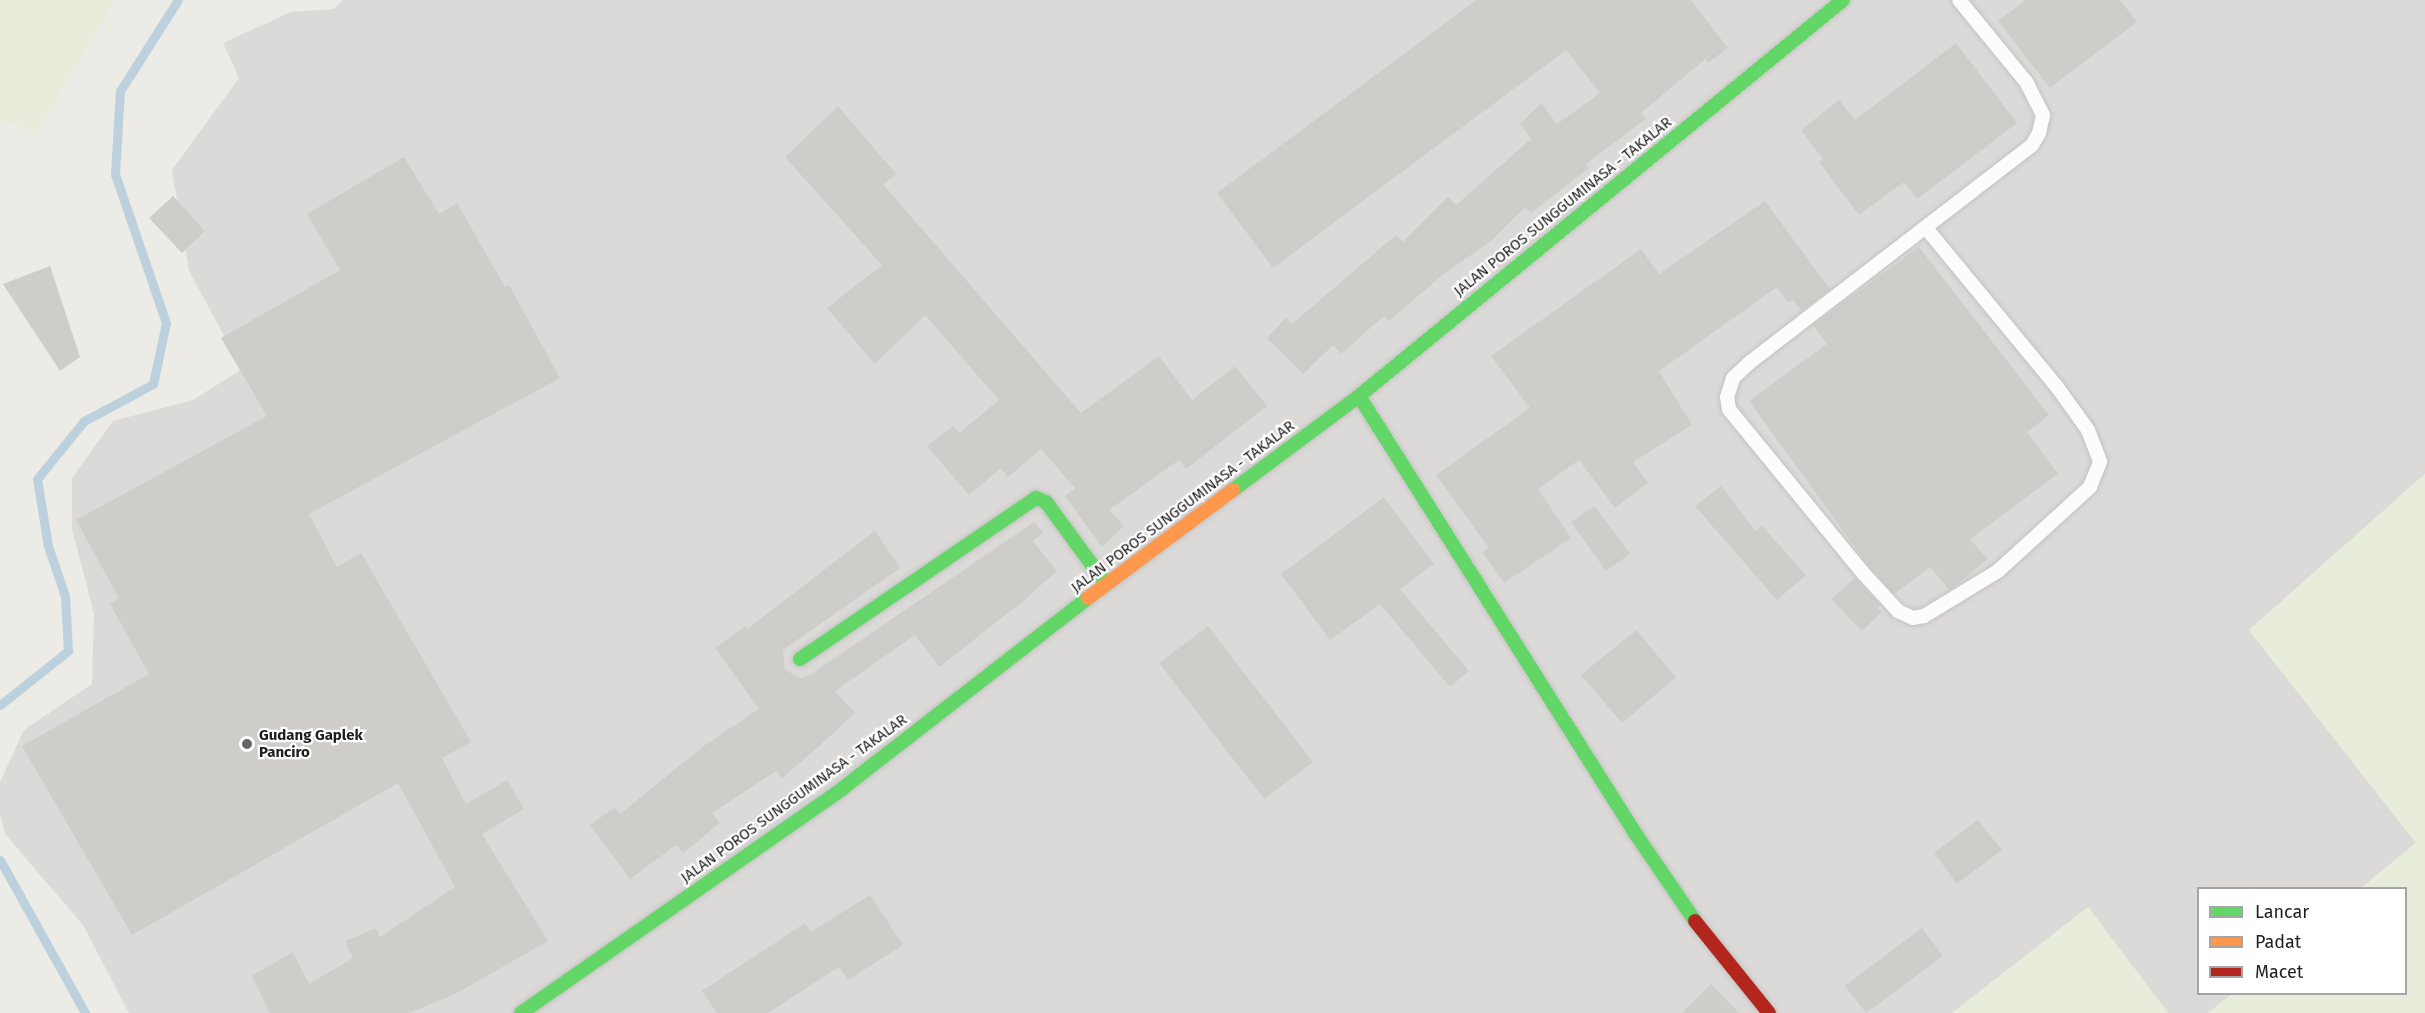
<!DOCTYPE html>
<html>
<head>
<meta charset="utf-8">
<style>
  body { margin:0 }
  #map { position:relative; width:2425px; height:1013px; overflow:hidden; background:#ecebe6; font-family:"Fira Sans",sans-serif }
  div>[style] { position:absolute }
  .residential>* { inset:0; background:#dbdad8 }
  .farmland>* { inset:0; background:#e8ecda }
  .stream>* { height:9px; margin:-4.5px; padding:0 4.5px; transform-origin:4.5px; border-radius:4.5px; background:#bcd0dd }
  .building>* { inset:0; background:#cfcdc9 }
  .roads { filter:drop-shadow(0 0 2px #c3c3c1) drop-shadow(0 0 2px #c3c3c1) }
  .lane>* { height:14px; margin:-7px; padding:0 7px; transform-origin:7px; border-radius:7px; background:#fcfcfb }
  .fast>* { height:14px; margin:-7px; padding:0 7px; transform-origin:7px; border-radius:7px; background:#63d668 }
  .slow>* { height:14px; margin:-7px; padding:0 7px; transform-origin:7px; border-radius:7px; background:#ff974d }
  .jam>* { height:14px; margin:-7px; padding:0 7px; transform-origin:7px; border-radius:7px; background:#b3261e }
  .dots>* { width:16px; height:16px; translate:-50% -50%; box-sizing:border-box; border:3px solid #fff; border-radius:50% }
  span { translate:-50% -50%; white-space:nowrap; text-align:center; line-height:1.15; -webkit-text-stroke:4.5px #fff; paint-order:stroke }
  .street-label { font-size:15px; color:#1e1e1e }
  .poi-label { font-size:15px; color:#1e1e1e; font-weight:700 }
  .left { translate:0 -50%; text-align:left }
  .legend { position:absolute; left:2197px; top:887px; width:210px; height:108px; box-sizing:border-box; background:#fff; border:2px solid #a5a5a5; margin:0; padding:8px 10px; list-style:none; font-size:18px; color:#1e1e1e }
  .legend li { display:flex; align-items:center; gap:12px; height:30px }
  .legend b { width:30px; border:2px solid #a5a5a5 }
</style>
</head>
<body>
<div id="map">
  <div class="residential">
    <div style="clip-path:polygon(343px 0,2425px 0,2425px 474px,2249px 630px,2416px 843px,2361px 888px,2198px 888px,2198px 994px,2232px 994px,2208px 1013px,2168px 1013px,2088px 907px,1952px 1013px,129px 1013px,83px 925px,5px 834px,0 813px,0 782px,24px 730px,92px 684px,94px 614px,72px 529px,72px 478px,113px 421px,193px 400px,242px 369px,189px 271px,172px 170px,239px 78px,223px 43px,291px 12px,334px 9px)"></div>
  </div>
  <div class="farmland">
    <div style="clip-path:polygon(0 0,115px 0,36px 133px,0 118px)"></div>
    <div style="clip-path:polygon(2425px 474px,2425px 1013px,2208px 1013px,2232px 994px,2406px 994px,2406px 888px,2361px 888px,2416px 843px,2249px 630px)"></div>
    <div style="clip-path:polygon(2088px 907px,2168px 1013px,1952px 1013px)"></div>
  </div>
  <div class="stream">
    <div style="left:0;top:705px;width:87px;rotate:-38.5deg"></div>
    <div style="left:68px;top:651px;width:55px;rotate:-93.1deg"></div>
    <div style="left:65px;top:596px;width:53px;rotate:-108.8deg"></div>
    <div style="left:48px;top:546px;width:68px;rotate:-99.3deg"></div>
    <div style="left:37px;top:479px;width:75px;rotate:-51deg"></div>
    <div style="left:84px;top:421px;width:78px;rotate:-28.2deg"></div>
    <div style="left:153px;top:384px;width:62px;rotate:-78deg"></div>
    <div style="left:166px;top:323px;width:157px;rotate:-108.9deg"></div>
    <div style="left:115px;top:174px;width:83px;rotate:-86.6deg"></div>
    <div style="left:120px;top:91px;width:108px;rotate:-57.5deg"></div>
    <div style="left:0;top:860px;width:175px;rotate:60.9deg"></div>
  </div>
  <div class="building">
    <div style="clip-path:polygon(1476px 0,1691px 0,1728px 48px,1708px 63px,1705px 59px,1641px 113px,1646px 119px,1586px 164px,1589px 168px,1531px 213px,1525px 207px,1491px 241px,1445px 273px,1389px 321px,1384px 316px,1341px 354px,1333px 345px,1303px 374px,1267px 338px,1286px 318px,1292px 324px,1396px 235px,1403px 242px,1448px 197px,1456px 205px,1531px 139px,1520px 124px,1541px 103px,1557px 124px,1600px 93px,1566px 50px,1273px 268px,1217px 193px)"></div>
    <div style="clip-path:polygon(2026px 0,2120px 0,2137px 22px,2050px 88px,1998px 21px)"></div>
    <div style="clip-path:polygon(1956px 43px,2017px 123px,1917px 199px,1904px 182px,1859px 215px,1819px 162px,1823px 159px,1801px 130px,1839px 100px,1855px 120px)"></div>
    <div style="clip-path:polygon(838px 106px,896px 174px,883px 184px,1081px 413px,1159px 356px,1192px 400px,1235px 366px,1267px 406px,1186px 469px,1179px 460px,1109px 510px,1124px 526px,1102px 547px,1065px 496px,1075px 488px,1041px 449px,1008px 477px,1001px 468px,969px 495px,927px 446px,953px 426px,959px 433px,999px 400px,925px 315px,875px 364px,827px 308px,882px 265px,785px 157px)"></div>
    <div style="clip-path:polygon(404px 157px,439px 214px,457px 203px,505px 287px,509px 285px,560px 378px,309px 514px,337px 567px,361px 553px,471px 742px,442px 758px,466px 804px,507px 780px,524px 809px,482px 834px,548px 941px,455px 994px,409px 1013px,270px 1013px,252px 976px,293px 952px,309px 984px,353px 958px,345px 941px,376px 928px,380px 937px,455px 887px,398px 783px,132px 935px,22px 746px,149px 674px,110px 604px,119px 598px,76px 520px,267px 416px,221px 338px,340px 270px,307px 214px)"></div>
    <div style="clip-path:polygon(173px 196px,205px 231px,182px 253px,149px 218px)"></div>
    <div style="clip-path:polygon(1765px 201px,1830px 289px,1802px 311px,1793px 300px,1788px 303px,1777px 287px,1659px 371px,1692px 425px,1633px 462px,1648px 483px,1615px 508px,1579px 460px,1538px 489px,1571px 538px,1504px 583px,1482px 552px,1489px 548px,1436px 475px,1530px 408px,1491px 356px,1641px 249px,1659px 274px)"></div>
    <div style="clip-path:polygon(1919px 247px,2049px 415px,2027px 432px,2058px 474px,1970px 539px,1988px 559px,1954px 587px,1949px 590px,1930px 567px,1894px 594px,1868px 565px,1749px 401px,1827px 344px,1813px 325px)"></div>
    <div style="clip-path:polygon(50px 266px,80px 357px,60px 371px,3px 284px)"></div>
    <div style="clip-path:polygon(1721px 486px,1756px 531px,1762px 526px,1806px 575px,1777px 600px,1695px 506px)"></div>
    <div style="clip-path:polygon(1384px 497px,1434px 564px,1400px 589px,1469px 671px,1450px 687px,1380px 604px,1330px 640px,1281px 574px)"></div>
    <div style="clip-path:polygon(1595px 506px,1630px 554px,1606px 571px,1571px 522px)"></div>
    <div style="clip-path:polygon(1034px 522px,1043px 533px,1033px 541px,1057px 571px,1021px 603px,939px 667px,915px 635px,835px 691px,855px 713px,817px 748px,782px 778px,776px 771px,712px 813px,720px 823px,683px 853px,676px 845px,630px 879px,590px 825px,615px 807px,620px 814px,705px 745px,759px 709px,715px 648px,745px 626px,747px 629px,875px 531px,900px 568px,783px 650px,785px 670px,801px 678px,810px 675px)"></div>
    <div style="clip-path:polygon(1855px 578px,1880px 605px,1877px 607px,1882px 612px,1862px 631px,1831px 599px)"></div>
    <div style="clip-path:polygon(1208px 626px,1313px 762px,1264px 799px,1159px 663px)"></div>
    <div style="clip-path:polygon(1636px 630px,1676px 677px,1622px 723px,1581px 675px)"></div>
    <div style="clip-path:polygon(1978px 820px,2002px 850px,1957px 884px,1934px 853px)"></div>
    <div style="clip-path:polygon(870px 895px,903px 945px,848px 980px,839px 967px,768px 1013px,717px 1013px,702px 991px,805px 923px,811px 932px)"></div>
    <div style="clip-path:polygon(1922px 928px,1943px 956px,1866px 1013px,1845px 986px)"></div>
    <div style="clip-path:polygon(1711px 984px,1739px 1013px,1682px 1013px)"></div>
  </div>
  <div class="roads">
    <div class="lane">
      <div style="left:1926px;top:228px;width:206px;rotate:50.5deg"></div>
      <div style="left:2057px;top:387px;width:53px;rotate:54.2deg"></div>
      <div style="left:2088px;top:430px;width:34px;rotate:69deg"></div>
      <div style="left:2100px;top:462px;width:27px;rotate:112deg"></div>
      <div style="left:2090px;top:487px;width:125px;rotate:137.6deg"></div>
      <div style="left:1998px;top:571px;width:87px;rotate:148.7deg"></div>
      <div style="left:1924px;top:616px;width:11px;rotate:170deg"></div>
      <div style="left:1913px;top:618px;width:17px;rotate:-155deg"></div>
      <div style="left:1898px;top:611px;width:52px;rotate:-132.6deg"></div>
      <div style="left:1863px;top:573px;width:212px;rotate:-129.3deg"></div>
      <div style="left:1729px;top:409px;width:12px;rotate:-99deg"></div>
      <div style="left:1727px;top:397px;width:20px;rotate:-72deg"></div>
      <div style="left:1733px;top:378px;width:22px;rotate:-43deg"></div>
      <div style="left:1749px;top:363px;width:357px;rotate:-37.6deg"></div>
      <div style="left:2032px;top:145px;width:14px;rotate:-60deg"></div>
      <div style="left:2039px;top:133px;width:18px;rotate:-77deg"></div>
      <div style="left:2043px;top:115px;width:36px;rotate:-117deg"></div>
      <div style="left:2027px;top:83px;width:107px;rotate:-129.3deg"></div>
    </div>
    <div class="fast">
      <div style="left:1359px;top:396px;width:517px;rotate:57.72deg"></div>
      <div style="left:1635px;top:833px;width:107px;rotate:55.7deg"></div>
      <div style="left:1233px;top:490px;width:157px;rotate:-36.7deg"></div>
      <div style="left:1359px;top:396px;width:625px;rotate:-39.29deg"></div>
      <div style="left:800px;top:659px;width:286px;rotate:-34.3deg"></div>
      <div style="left:1036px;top:498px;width:11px;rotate:22deg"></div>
      <div style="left:1046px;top:502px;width:102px;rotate:53.8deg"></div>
      <div style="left:521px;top:1013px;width:393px;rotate:-34.9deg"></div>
      <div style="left:843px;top:788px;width:310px;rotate:-37.8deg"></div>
    </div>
    <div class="slow">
      <div style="left:1088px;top:598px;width:181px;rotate:-36.7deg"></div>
    </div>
    <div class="jam">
      <div style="left:1695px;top:921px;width:118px;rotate:51.2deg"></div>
    </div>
  </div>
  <div class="dots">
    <div style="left:247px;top:744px;background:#666664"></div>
  </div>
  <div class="street-label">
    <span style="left:1563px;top:207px;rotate:-39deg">JALAN POROS SUNGGUMINASA - TAKALAR</span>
    <span style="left:1183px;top:507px;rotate:-37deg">JALAN POROS SUNGGUMINASA - TAKALAR</span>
    <span style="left:794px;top:799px;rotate:-36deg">JALAN POROS SUNGGUMINASA - TAKALAR</span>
  </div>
  <div class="poi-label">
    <span class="left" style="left:259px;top:744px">Gudang Gaplek<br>Panciro</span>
  </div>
  <ul class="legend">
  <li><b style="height:8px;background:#63d668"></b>Lancar</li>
  <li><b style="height:8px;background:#ff974d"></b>Padat</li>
  <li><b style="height:8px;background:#b3261e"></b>Macet</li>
  </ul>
</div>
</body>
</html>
